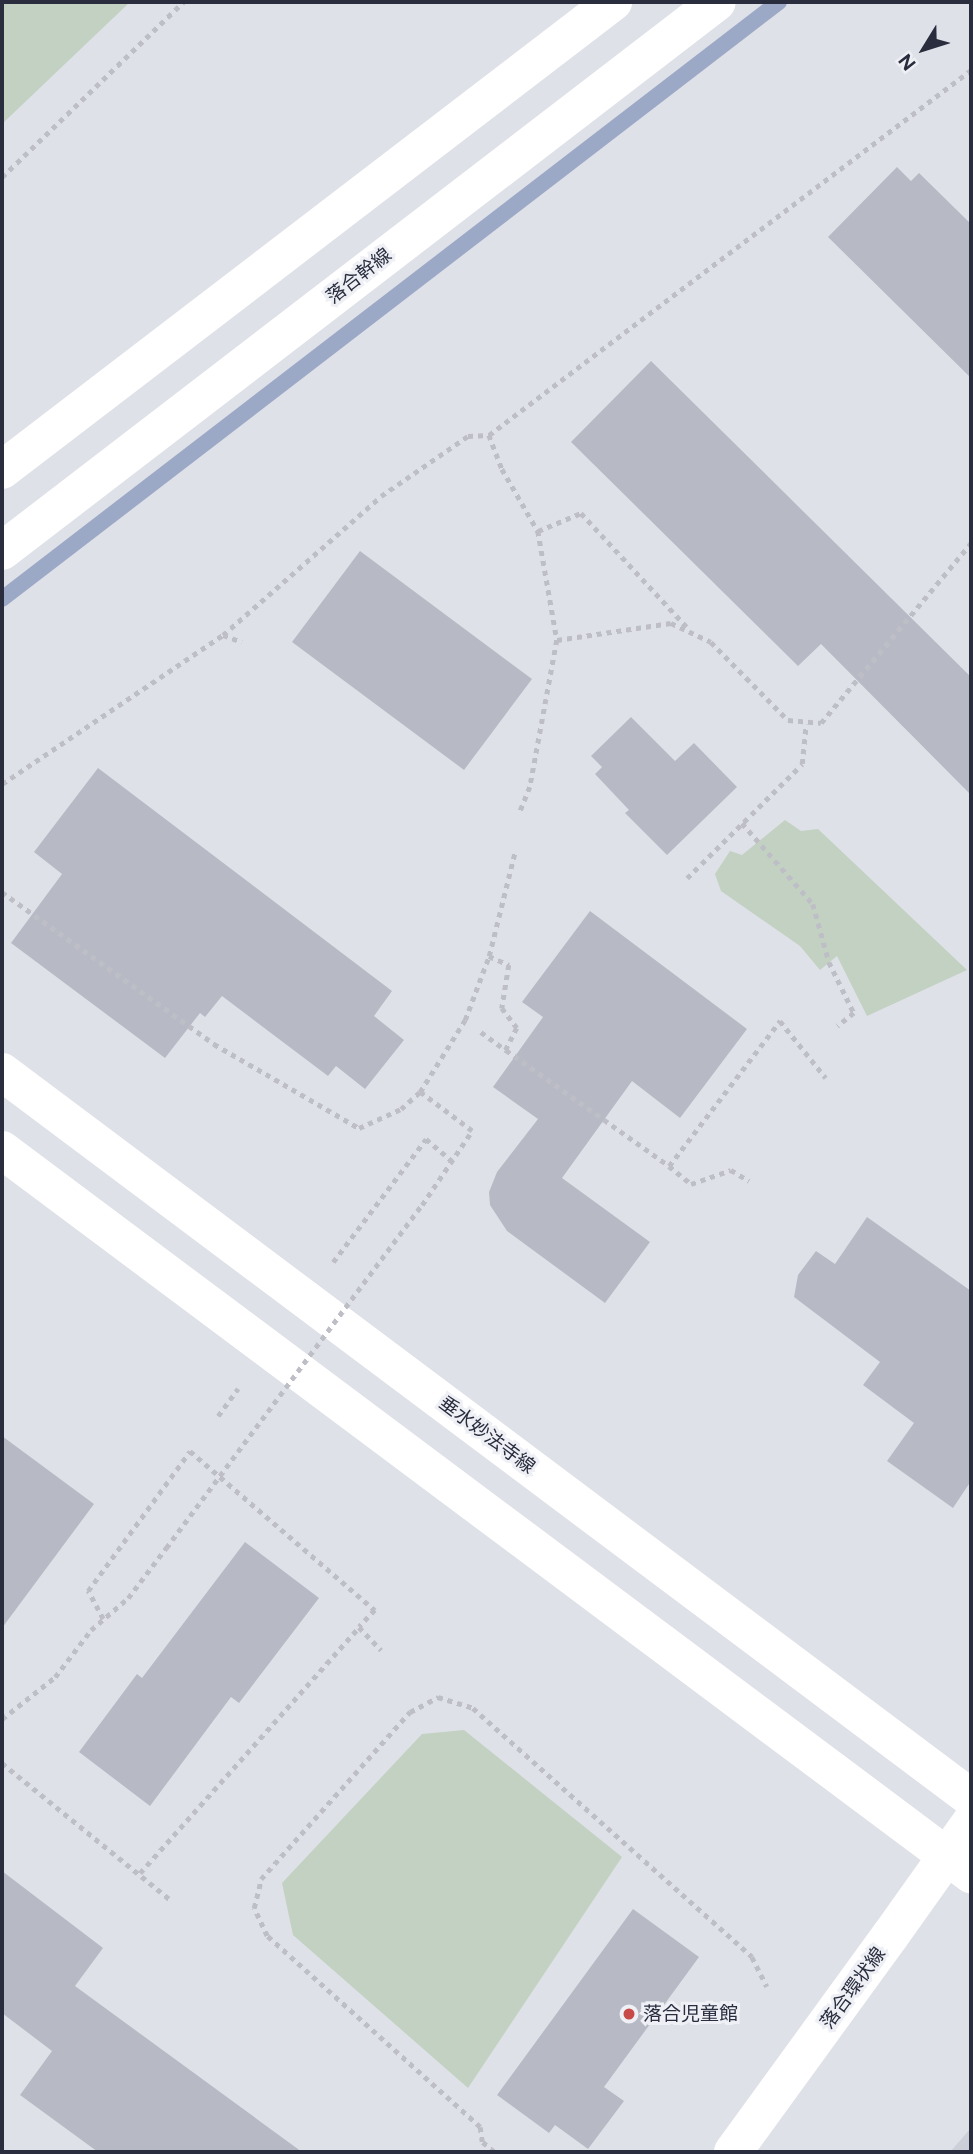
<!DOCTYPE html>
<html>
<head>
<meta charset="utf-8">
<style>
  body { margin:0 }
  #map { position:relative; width:973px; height:2154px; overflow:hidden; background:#dfe1e8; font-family:Figtree,"Noto Sans JP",sans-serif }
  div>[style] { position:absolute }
  .built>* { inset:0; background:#cdd0d9 }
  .green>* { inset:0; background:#c2d1c1 }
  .stream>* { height:16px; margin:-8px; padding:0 8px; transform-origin:8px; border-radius:8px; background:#9ca9c6 }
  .building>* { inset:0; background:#b7bac4 }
  .path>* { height:4.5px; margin-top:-2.25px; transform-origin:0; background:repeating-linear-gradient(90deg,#bebfc6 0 5px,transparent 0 10px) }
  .secondary>* { height:38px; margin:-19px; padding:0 19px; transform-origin:19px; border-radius:19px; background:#fff }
  .path-bridge>* { height:4.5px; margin-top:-2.25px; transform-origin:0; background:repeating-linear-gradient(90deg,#bebfc6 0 5px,transparent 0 10px) }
  .secondary-bridge>* { height:38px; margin:-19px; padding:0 19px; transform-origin:19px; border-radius:19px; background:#fff }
  .dots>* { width:19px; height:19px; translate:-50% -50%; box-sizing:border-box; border:4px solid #eef0f5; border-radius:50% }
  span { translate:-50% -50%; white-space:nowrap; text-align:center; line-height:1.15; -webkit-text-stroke:6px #eef0f5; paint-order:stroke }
  .street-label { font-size:19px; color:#292d3e }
  .poi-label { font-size:19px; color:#292d3e }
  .left { translate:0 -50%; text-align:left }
  .frame { position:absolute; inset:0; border:4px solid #292d3e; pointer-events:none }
  .north { position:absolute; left:889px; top:14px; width:70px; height:70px; -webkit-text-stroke:5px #eef0f5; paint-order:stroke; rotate:232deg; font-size:19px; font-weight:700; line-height:28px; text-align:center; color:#292d3e }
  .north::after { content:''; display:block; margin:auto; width:24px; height:32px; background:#292d3e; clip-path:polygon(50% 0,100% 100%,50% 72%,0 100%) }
</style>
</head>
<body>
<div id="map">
  <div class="built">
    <div style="clip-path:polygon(971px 2128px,971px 2152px,950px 2152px)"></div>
  </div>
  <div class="green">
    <div style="clip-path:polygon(2px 2px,130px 2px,2px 124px)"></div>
    <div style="clip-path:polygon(785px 820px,801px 831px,818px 829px,967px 970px,867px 1016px,837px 956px,820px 970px,800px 946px,721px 891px,715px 874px,730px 851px,742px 855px)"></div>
    <div style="clip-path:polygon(464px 1730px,622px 1857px,468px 2088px,293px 1935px,282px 1883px,422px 1734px)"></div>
  </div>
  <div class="stream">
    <div style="left:2px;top:599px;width:980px;rotate:-37.54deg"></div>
  </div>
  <div class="building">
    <div style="clip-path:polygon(897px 167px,911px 181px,919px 173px,971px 224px,971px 378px,828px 237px)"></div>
    <div style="clip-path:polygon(651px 361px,971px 677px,971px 795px,821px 644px,798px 666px,571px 442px)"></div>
    <div style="clip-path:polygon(360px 551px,532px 679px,464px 770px,292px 642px)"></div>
    <div style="clip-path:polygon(631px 717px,675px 761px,694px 743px,737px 787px,667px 855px,625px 813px,629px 810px,595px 774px,602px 767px,591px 756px)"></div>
    <div style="clip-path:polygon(98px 768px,392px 991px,374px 1016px,404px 1040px,365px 1089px,336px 1066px,328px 1076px,222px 996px,205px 1017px,200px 1013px,165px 1058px,11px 943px,62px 874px,34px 852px)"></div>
    <div style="clip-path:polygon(590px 911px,747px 1029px,680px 1118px,632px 1081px,562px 1178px,650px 1242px,605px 1303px,507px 1231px,490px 1205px,489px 1192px,497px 1172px,538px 1119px,493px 1087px,543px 1017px,522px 1002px)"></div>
    <div style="clip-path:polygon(867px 1217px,971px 1291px,971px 1481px,953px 1508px,887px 1461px,914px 1423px,863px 1385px,880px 1362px,794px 1297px,798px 1275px,816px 1251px,835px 1264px)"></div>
    <div style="clip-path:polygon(2px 1436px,94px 1504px,2px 1628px)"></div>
    <div style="clip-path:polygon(245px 1542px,319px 1598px,239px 1703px,231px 1697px,150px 1806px,79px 1752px,137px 1674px,142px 1678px)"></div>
    <div style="clip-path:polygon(2px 1871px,103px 1948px,75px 1986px,302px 2152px,98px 2152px,20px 2095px,52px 2051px,2px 2013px)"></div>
    <div style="clip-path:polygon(633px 1909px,699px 1957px,604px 2087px,624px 2101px,588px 2149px,555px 2125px,549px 2133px,497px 2095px)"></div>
  </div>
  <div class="path">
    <div style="left:2px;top:177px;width:252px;rotate:-44deg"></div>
    <div style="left:489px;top:435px;width:36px;rotate:69deg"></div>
    <div style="left:502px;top:469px;width:72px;rotate:59.9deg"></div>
    <div style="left:538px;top:531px;width:111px;rotate:80.1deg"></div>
    <div style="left:557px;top:640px;width:149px;rotate:100.4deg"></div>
    <div style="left:530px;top:787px;width:27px;rotate:112deg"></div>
    <div style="left:538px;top:531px;width:47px;rotate:-22.7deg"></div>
    <div style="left:581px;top:513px;width:157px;rotate:47.1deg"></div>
    <div style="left:223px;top:635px;width:20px;rotate:20deg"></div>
    <div style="left:557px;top:640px;width:115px;rotate:-8.5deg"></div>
    <div style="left:671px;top:623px;width:44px;rotate:25.4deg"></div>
    <div style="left:711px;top:642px;width:110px;rotate:45.4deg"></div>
    <div style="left:788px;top:720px;width:33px;rotate:5deg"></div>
    <div style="left:821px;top:723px;width:234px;rotate:-50.2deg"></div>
    <div style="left:2px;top:784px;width:267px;rotate:-34deg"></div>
    <div style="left:223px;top:635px;width:210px;rotate:-41.3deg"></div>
    <div style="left:381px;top:496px;width:106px;rotate:-34.6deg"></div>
    <div style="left:468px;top:436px;width:21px;rotate:-3deg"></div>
    <div style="left:489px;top:435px;width:605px;rotate:-37.14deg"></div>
    <div style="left:742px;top:823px;width:108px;rotate:48.8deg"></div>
    <div style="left:813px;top:904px;width:60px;rotate:74.6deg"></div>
    <div style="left:829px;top:962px;width:57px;rotate:63.9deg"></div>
    <div style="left:854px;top:1013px;width:21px;rotate:141deg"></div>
    <div style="left:687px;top:878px;width:162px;rotate:-44.7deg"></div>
    <div style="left:802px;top:764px;width:40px;rotate:-84.3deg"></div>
    <div style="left:2px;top:892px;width:261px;rotate:35.6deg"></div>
    <div style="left:214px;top:1044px;width:168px;rotate:30.1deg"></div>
    <div style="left:359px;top:1128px;width:46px;rotate:-24.3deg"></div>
    <div style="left:401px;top:1109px;width:25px;rotate:-42deg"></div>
    <div style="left:489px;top:956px;width:22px;rotate:24deg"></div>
    <div style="left:509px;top:965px;width:44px;rotate:99.2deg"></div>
    <div style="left:502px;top:1008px;width:25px;rotate:53deg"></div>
    <div style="left:517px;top:1028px;width:25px;rotate:117deg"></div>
    <div style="left:506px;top:1050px;width:200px;rotate:35.4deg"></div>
    <div style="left:669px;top:1166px;width:183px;rotate:-52.6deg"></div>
    <div style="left:780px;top:1021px;width:73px;rotate:51.1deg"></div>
    <div style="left:481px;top:1032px;width:31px;rotate:36deg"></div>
    <div style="left:669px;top:1166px;width:28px;rotate:39deg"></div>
    <div style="left:691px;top:1184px;width:42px;rotate:-19.3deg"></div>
    <div style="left:731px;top:1170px;width:21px;rotate:31deg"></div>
    <div style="left:422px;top:1205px;width:89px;rotate:-56deg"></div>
    <div style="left:472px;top:1131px;width:65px;rotate:-143.1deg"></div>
    <div style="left:420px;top:1092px;width:85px;rotate:-58deg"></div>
    <div style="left:465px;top:1020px;width:68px;rotate:-69.4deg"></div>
    <div style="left:489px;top:956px;width:107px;rotate:-76deg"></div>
    <div style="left:333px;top:1262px;width:154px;rotate:-52.9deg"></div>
    <div style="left:426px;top:1139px;width:34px;rotate:40deg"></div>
    <div style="left:218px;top:1416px;width:34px;rotate:-54deg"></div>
    <div style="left:103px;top:1619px;width:32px;rotate:-118deg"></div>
    <div style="left:88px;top:1591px;width:173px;rotate:-53.9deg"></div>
    <div style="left:190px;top:1451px;width:244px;rotate:40.7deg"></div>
    <div style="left:375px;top:1610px;width:23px;rotate:133deg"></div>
    <div style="left:2px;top:1719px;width:68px;rotate:-38.4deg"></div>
    <div style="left:55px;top:1677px;width:59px;rotate:-52.5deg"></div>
    <div style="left:91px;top:1630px;width:49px;rotate:-40.9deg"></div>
    <div style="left:128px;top:1598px;width:63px;rotate:-52.8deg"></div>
    <div style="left:2px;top:1763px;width:219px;rotate:39.1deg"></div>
    <div style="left:140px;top:1873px;width:329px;rotate:-48.3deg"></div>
    <div style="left:359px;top:1627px;width:32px;rotate:46deg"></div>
    <div style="left:494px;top:2152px;width:16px;rotate:-140deg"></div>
    <div style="left:482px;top:2142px;width:15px;rotate:-98deg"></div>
    <div style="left:480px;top:2127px;width:286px;rotate:-138.1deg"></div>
    <div style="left:267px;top:1936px;width:31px;rotate:-115deg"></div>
    <div style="left:254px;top:1908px;width:30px;rotate:-76deg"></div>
    <div style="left:261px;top:1879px;width:224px;rotate:-48.3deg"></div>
    <div style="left:410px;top:1712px;width:32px;rotate:-28deg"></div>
    <div style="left:438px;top:1697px;width:37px;rotate:17deg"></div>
    <div style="left:473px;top:1708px;width:374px;rotate:41.7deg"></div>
    <div style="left:752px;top:1957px;width:33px;rotate:63deg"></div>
  </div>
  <div class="secondary">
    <div style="left:2px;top:470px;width:770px;rotate:-37.45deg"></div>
    <div style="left:2px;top:551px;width:901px;rotate:-37.52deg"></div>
    <div style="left:2px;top:1072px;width:1211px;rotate:36.84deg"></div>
    <div style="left:2px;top:1150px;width:1210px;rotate:36.77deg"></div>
    <div style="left:733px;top:2152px;width:267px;rotate:-54deg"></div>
  </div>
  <div class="path-bridge">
    <div style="left:166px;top:1548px;width:428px;rotate:-53.3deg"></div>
  </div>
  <div class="secondary-bridge">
    <div style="left:890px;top:1936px;width:140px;rotate:-54.6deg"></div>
  </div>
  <div class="dots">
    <div style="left:629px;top:2014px;background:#c74a49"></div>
  </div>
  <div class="street-label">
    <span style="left:359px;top:276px;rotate:-38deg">落合幹線</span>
    <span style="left:487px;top:1435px;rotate:37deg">垂水妙法寺線</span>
    <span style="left:853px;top:1988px;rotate:-54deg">落合環状線</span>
  </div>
  <div class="poi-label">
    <span class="left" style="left:643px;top:2014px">落合児童館</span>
  </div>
  <div class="frame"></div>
  <div class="north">N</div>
</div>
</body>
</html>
